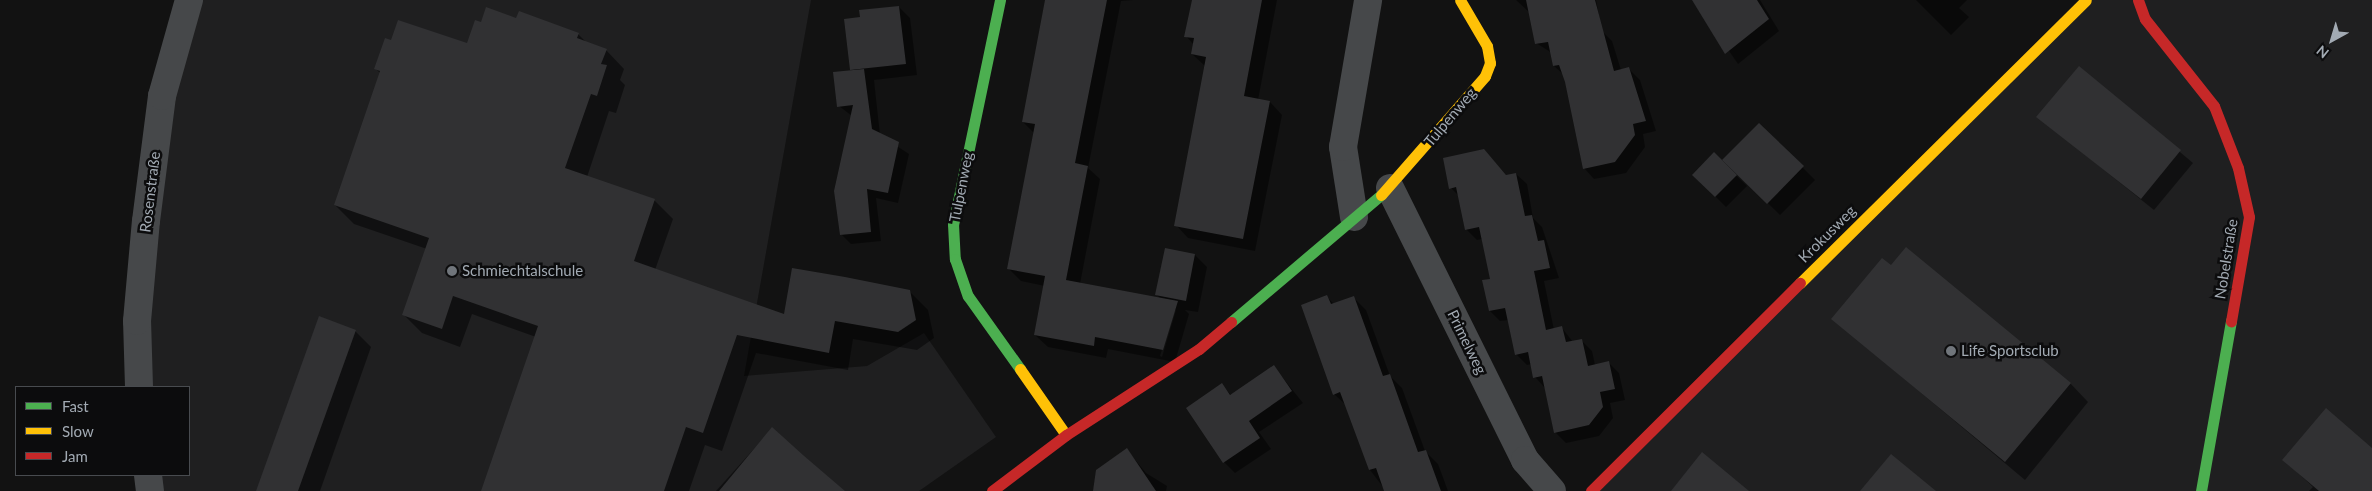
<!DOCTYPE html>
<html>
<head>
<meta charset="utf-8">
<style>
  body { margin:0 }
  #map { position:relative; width:2372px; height:491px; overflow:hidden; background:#121212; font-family:Lato,sans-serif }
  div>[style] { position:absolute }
  .built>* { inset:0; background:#1f1f20 }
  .shadow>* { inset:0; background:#0007 }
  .building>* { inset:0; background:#313133 }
  .street>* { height:28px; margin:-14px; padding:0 14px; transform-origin:14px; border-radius:14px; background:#46484a }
  .fast>* { height:11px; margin:-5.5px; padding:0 5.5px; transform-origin:5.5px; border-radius:5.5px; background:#4caf50 }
  .slow>* { height:11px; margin:-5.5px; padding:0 5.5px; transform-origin:5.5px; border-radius:5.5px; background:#ffc107 }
  .jam>* { height:11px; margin:-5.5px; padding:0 5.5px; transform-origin:5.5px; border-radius:5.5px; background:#c62828 }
  .dots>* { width:14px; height:14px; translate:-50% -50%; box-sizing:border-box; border:2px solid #0c0c0d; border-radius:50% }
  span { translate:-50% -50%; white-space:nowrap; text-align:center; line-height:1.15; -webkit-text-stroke:5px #0c0c0d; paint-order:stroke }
  .street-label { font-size:15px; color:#a2aab3 }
  .poi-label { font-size:15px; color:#a2aab3 }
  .left { translate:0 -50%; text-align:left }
  .legend { position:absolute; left:15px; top:386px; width:175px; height:90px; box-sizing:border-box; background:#0c0c0d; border:1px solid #484b4f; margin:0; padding:6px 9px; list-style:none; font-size:15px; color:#a2aab3 }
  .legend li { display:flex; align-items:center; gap:10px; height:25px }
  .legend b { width:25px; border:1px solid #484b4f }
  .north { position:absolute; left:2307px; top:15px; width:50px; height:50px; -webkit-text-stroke:4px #0c0c0d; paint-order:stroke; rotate:219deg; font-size:14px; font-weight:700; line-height:20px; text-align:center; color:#a2aab3 }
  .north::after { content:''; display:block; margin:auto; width:18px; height:22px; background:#a2aab3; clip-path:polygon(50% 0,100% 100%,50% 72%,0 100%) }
</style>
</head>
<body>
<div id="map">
  <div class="built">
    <div style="clip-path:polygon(189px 0,811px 0,744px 376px,867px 366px,924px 333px,996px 437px,919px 491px,150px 491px,148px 475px,189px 475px,189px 387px,139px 387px,137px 321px)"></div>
    <div style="clip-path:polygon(2086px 0,2372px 0,2372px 491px,1591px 491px)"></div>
  </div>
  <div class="shadow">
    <div style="clip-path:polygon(evenodd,1046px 0,1133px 0,1121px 1px,1088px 168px,1100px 179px,1080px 284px,1161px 299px,1157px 295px,1195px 255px,1207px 267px,1198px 312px,1185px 310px,1189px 314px,1175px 362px,1108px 349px,1106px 358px,1048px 347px,1035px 335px,1045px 286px,1021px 281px,1008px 268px,1034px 133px,1023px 122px,1046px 0,1174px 310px,1176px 310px,1162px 357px,1160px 356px,1174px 310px)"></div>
    <div style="clip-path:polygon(1193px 0,1277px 0,1258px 100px,1270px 102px,1282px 115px,1255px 251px,1188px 238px,1176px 225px,1205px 66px,1192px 54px,1194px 45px,1186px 36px)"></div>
    <div style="clip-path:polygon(1516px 0,1596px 0,1602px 31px,1612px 41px,1621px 70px,1629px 69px,1640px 80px,1656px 131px,1643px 134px,1645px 147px,1626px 173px,1594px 179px,1584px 168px,1564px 75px,1554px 66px,1552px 53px,1536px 43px,1530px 13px)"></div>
    <div style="clip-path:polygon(1694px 0,1760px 0,1779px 31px,1738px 64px)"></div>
    <div style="clip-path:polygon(1916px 0,1967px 0,1959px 8px,1969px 17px,1951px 35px)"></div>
    <div style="clip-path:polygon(899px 7px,910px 18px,917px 75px,874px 80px,880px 135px,909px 154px,898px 203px,876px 198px,881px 241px,851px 244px,841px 234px,852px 116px,839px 106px,853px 72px,861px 18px)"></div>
    <div style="clip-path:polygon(517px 19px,578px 34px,588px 44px,606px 50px,624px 69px,620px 80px,625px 85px,616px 113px,609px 111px,587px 177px,655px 201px,673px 219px,655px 270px,785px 316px,909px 291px,928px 310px,934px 338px,917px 350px,853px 339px,848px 370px,756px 353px,722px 451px,705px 445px,689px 491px,482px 491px,536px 337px,472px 314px,460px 347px,422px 333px,404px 315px,427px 249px,354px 224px,335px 205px,381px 74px,376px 69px,468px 45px,482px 24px)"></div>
    <div style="clip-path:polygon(2079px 67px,2193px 163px,2154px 210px,2038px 117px)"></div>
    <div style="clip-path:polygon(1759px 124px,1815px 180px,1780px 215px,1724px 160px)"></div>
    <div style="clip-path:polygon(1484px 150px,1507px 176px,1516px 174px,1527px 184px,1533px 218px,1542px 227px,1559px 278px,1544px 281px,1554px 330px,1562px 328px,1573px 342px,1581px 340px,1592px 351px,1595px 365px,1609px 363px,1619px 373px,1625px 400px,1610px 403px,1613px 418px,1599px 436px,1566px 443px,1555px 432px,1545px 388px,1535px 377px,1532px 364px,1527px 365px,1516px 354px,1509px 320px,1500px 321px,1490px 311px,1491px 280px,1482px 239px,1477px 240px,1466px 229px,1460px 197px,1451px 188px)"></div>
    <div style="clip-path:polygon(1714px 154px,1747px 186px,1726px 207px,1694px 175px)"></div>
    <div style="clip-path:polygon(1327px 297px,1334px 304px,1353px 297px,1366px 310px,1390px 376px,1402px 388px,1425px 451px,1438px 464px,1448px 491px,1386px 491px,1370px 470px,1347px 406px,1334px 394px)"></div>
    <div style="clip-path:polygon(1833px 319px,2070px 383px,2088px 402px,2025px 480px)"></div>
    <div style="clip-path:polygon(355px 331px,371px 347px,320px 491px,258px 491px)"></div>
    <div style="clip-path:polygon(1274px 367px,1303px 403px,1259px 432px,1271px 449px,1235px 473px,1224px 462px,1222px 385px,1232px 396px)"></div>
    <div style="clip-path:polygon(772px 429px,844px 491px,716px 491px)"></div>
    <div style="clip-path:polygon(2372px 449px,2372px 491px,2309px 491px,2313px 487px,2284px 460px)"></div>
    <div style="clip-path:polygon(1127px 450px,1146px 473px,1167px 486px,1166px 491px,1094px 491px)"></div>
  </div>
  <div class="building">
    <div style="clip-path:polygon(1045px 0,1107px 0,1075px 163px,1088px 166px,1066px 280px,1178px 301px,1163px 350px,1095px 337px,1094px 346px,1034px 335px,1045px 276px,1007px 269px,1035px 124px,1022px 122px)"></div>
    <div style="clip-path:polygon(1192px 0,1262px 0,1244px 96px,1270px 101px,1243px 239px,1174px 226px,1206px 57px,1191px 54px,1194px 38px,1184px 37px)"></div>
    <div style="clip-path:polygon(1526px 0,1595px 0,1614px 71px,1629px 67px,1646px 121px,1633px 124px,1635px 135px,1615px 162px,1583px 169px,1565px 82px,1559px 65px,1553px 66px,1548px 42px,1535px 44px)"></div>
    <div style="clip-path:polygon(1692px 0,1757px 0,1769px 19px,1725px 54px)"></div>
    <div style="clip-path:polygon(899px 6px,906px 64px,850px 70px,844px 19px,860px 17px,859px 10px)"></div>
    <div style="clip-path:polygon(486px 7px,516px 18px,519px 11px,579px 33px,577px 38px,607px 49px,601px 64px,607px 65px,597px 96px,591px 94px,565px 168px,655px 199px,634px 261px,784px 314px,792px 268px,845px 277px,910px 290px,916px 320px,898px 332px,835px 321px,829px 353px,737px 335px,703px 433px,686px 427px,664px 491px,481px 491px,538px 326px,453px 296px,442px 329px,402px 315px,429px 238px,334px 205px,380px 71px,374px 69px,385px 38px,391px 40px,398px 20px,467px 43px,475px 20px,481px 22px)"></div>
    <div style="clip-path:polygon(2079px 66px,2181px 150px,2141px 199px,2036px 117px)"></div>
    <div style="clip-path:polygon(864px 69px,872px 129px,899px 142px,888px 193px,867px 189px,871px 232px,840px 235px,834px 191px,853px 105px,837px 107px,833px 72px)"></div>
    <div style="clip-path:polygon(1759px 123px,1804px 166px,1767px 204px,1722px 160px)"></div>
    <div style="clip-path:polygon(1484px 149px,1506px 175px,1516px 173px,1525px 216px,1532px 215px,1538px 241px,1544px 240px,1550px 268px,1534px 271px,1546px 330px,1562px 326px,1566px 342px,1582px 339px,1588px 366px,1609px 361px,1615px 389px,1600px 392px,1603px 407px,1589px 425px,1554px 433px,1542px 376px,1533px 378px,1528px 352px,1515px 355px,1505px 308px,1489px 311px,1482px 280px,1490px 279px,1479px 227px,1465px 230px,1456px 187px,1449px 189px,1443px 158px)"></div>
    <div style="clip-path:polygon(1714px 152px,1737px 175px,1715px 197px,1692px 175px)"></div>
    <div style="clip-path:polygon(1906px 247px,2071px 383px,2005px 462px,1831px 319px,1882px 258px,1891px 265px)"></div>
    <div style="clip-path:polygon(1165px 248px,1195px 254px,1186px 301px,1155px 295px)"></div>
    <div style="clip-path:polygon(1327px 295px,1331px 304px,1354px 296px,1383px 376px,1390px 374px,1418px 452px,1426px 450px,1441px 491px,1384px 491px,1376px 468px,1369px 470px,1340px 392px,1333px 395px,1301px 305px)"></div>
    <div style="clip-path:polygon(319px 316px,356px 330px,298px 491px,256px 491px)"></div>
    <div style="clip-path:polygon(1274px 365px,1292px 391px,1249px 421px,1260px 438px,1223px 463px,1186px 408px,1222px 383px,1230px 395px)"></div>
    <div style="clip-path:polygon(2326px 408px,2372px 448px,2372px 491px,2319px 491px,2282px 460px)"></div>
    <div style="clip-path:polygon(772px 427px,803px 455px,845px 491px,719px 491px)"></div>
    <div style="clip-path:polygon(1127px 448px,1156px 491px,1093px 491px,1096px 470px)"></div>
    <div style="clip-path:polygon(1702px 452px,1749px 491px,1671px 491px)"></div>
    <div style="clip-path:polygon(1891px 454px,1936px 491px,1860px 491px)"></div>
  </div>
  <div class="street">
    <div style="left:1390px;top:188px;width:304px;rotate:63.6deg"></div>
    <div style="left:1525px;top:460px;width:41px;rotate:48.9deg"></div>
    <div style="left:1354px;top:217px;width:71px;rotate:-98.9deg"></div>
    <div style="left:1343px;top:147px;width:149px;rotate:-80.3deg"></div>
    <div style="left:139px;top:387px;width:66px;rotate:-91.7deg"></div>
    <div style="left:137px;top:321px;width:100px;rotate:-84.9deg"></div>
    <div style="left:146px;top:221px;width:126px;rotate:-82.7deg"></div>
    <div style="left:162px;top:96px;width:100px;rotate:-74.3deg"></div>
    <div style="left:148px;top:475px;width:16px;rotate:83deg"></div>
  </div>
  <div class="fast">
    <div style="left:1000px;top:0;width:229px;rotate:101.8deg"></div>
    <div style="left:953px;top:224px;width:35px;rotate:87deg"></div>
    <div style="left:955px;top:259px;width:39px;rotate:71deg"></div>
    <div style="left:968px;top:296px;width:90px;rotate:54.5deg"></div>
    <div style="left:1231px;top:322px;width:197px;rotate:-40.3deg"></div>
    <div style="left:2201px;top:491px;width:173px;rotate:-80deg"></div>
  </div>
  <div class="slow">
    <div style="left:1381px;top:195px;width:158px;rotate:-48.8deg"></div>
    <div style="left:1485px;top:76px;width:14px;rotate:-69deg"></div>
    <div style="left:1490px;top:63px;width:17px;rotate:-100deg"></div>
    <div style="left:1487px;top:46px;width:53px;rotate:-120.4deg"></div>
    <div style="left:1800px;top:283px;width:402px;rotate:-44.7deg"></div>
    <div style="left:1020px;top:369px;width:80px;rotate:55.1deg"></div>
  </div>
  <div class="jam">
    <div style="left:2138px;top:0;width:20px;rotate:70deg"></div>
    <div style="left:2145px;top:19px;width:111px;rotate:51.6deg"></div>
    <div style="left:2214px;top:106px;width:66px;rotate:68.8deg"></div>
    <div style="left:2238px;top:168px;width:50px;rotate:77.3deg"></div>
    <div style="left:2249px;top:217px;width:106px;rotate:99.8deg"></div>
    <div style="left:992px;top:491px;width:93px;rotate:-37.1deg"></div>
    <div style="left:1066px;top:435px;width:158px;rotate:-32.9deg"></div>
    <div style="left:1199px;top:349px;width:42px;rotate:-40.2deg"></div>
    <div style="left:1591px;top:491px;width:295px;rotate:-44.9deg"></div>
  </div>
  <div class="dots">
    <div style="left:452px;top:271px;background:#70757b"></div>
    <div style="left:1951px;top:351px;background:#70757b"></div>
  </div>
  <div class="street-label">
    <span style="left:1450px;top:117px;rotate:-50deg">Tulpenweg</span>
    <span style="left:961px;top:187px;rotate:-79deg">Tulpenweg</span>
    <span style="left:150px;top:192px;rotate:-83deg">Rosenstraße</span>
    <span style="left:1827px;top:234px;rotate:-45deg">Krokusweg</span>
    <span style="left:2226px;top:259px;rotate:-81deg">Nobelstraße</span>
    <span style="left:1467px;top:342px;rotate:64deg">Primelweg</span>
  </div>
  <div class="poi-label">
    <span class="left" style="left:462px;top:271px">Schmiechtalschule</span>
    <span class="left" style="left:1961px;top:351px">Life Sportsclub</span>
  </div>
  <ul class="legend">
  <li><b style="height:6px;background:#4caf50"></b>Fast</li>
  <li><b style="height:6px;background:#ffc107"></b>Slow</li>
  <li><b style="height:6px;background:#c62828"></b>Jam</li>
  </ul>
  <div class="north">N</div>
</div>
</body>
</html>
